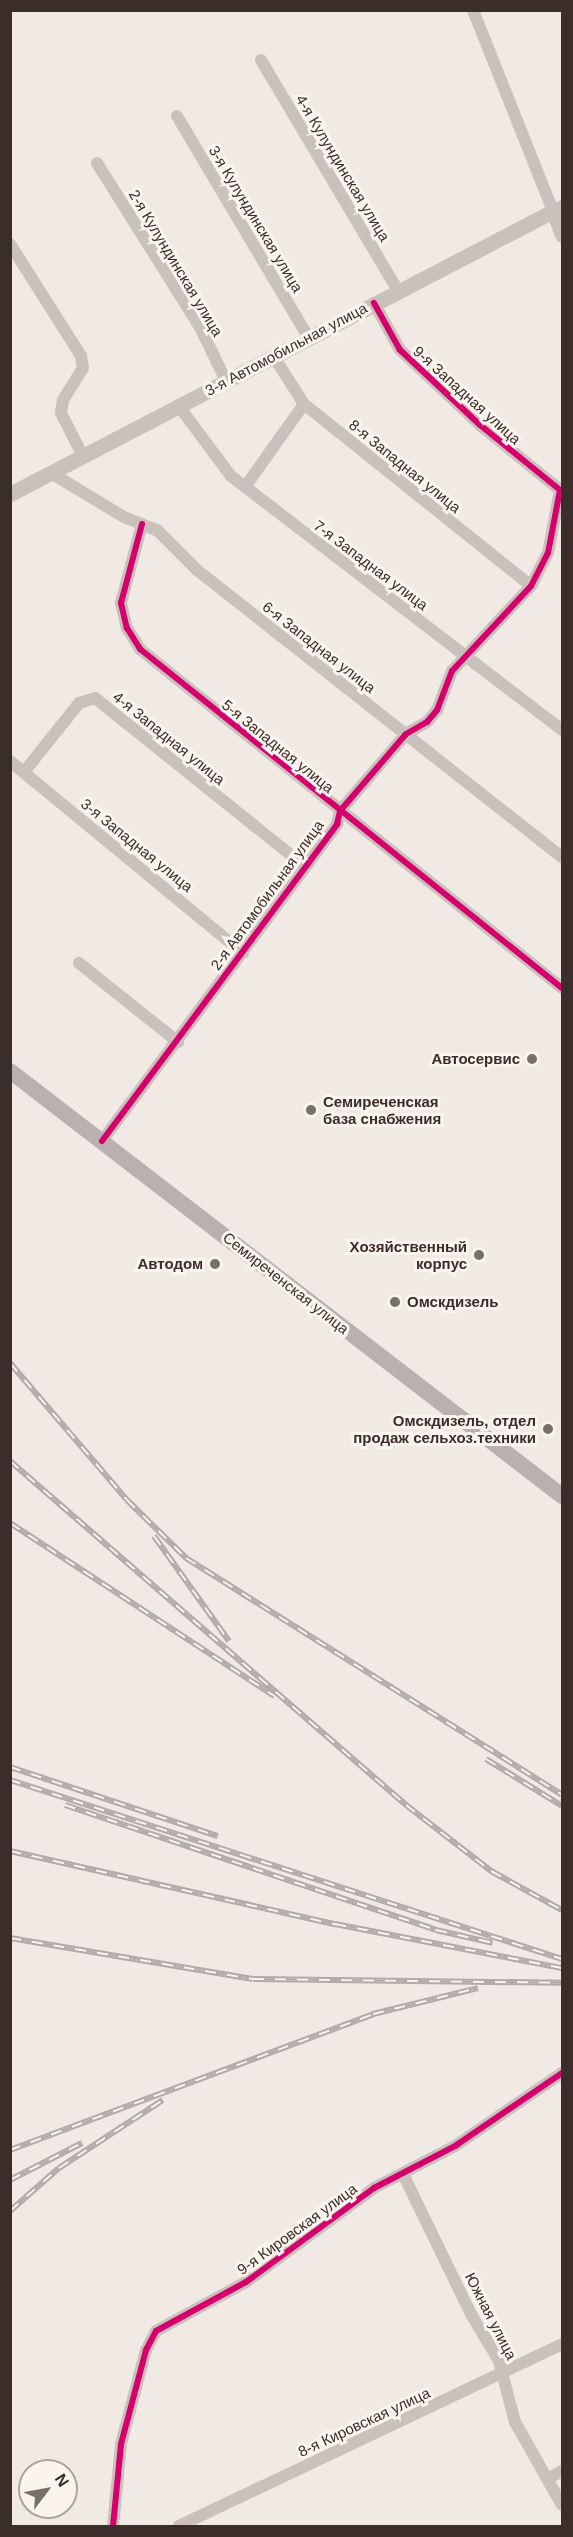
<!DOCTYPE html>
<html>
<head>
<meta charset="utf-8">
<style>
  body { margin:0 }
  #map { position:relative; width:573px; height:2537px; overflow:hidden; background:#f0e9e4; font-family:Arial,sans-serif }
  div>[style] { position:absolute }
  .minor>* { height:12px; margin:-6px; padding:0 6px; transform-origin:6px; border-radius:6px; background:#cac1bd }
  .tertiary>* { height:15px; margin:-7.5px; padding:0 7.5px; transform-origin:7.5px; border-radius:7.5px; background:#cac1bd }
  .secondary>* { height:16px; margin:-8px; padding:0 8px; transform-origin:8px; border-radius:8px; background:#bab1ae }
  .rail>* { height:6px; margin-top:-3px; transform-origin:0; background:repeating-linear-gradient(90deg,#fbf3ed 0 11px,#b1aaa7 0 22px); box-sizing:border-box; border-block:2px solid #b1aaa7 }
  .cycleway>* { height:6px; margin:-3px; padding:0 3px; transform-origin:3px; border-radius:3px; background:#d6006c }
  .dots>* { width:16px; height:16px; translate:-50% -50%; box-sizing:border-box; border:3px solid #fbf3ed; border-radius:50% }
  span { translate:-50% -50%; white-space:nowrap; text-align:center; line-height:1.15; -webkit-text-stroke:6px #fbf3ed; paint-order:stroke }
  .street-label { font-size:15px; color:#3b2d2a }
  .poi-label { font-size:15px; color:#3b2d2a; font-weight:700 }
  .right { translate:-100% -50%; text-align:right }
  .left { translate:0 -50%; text-align:left }
  .frame { position:absolute; inset:0; border:12px solid #3b2d2a; pointer-events:none }
  .north { position:absolute; left:18px; top:2459px; width:60px; height:60px; box-sizing:border-box; background:#fbf3ed; border:2px solid #aea49f; border-radius:50%; rotate:58deg; font-size:16px; font-weight:700; line-height:24px; text-align:center; color:#3b2d2a }
  .north::after { content:''; display:block; margin:auto; width:21px; height:27px; background:#7a6f6b; clip-path:polygon(50% 0,100% 100%,50% 72%,0 100%) }
</style>
</head>
<body>
<div id="map">
  <div class="minor">
    <div style="left:473px;top:10px;width:216px;rotate:68.3deg"></div>
    <div style="left:553px;top:211px;width:10px;rotate:-29deg"></div>
    <div style="left:261px;top:60px;width:269px;rotate:59.3deg"></div>
    <div style="left:177px;top:116px;width:258px;rotate:59.3deg"></div>
    <div style="left:97px;top:163px;width:196px;rotate:57.9deg"></div>
    <div style="left:201px;top:329px;width:58px;rotate:64.3deg"></div>
    <div style="left:10px;top:244px;width:133px;rotate:57.6deg"></div>
    <div style="left:81px;top:356px;width:12px;rotate:81deg"></div>
    <div style="left:83px;top:368px;width:38px;rotate:122deg"></div>
    <div style="left:63px;top:400px;width:13px;rotate:99deg"></div>
    <div style="left:61px;top:413px;width:48px;rotate:62.9deg"></div>
    <div style="left:274px;top:357px;width:56px;rotate:57.4deg"></div>
    <div style="left:304px;top:404px;width:291px;rotate:38.7deg"></div>
    <div style="left:178px;top:405px;width:89px;rotate:53.3deg"></div>
    <div style="left:231px;top:476px;width:417px;rotate:37.5deg"></div>
    <div style="left:51px;top:473px;width:85px;rotate:31.1deg"></div>
    <div style="left:124px;top:517px;width:35px;rotate:22deg"></div>
    <div style="left:157px;top:530px;width:57px;rotate:45deg"></div>
    <div style="left:197px;top:570px;width:464px;rotate:38.2deg"></div>
    <div style="left:245px;top:487px;width:102px;rotate:-54.6deg"></div>
    <div style="left:142px;top:524px;width:82px;rotate:104.9deg"></div>
    <div style="left:121px;top:603px;width:26px;rotate:77deg"></div>
    <div style="left:127px;top:628px;width:25px;rotate:58deg"></div>
    <div style="left:140px;top:649px;width:541px;rotate:38.78deg"></div>
    <div style="left:10px;top:761px;width:302px;rotate:39.5deg"></div>
    <div style="left:24px;top:772px;width:88px;rotate:-51.4deg"></div>
    <div style="left:79px;top:703px;width:17px;rotate:-17deg"></div>
    <div style="left:95px;top:698px;width:270px;rotate:38.7deg"></div>
    <div style="left:79px;top:963px;width:127px;rotate:38.6deg"></div>
    <div style="left:102px;top:1141px;width:395px;rotate:-53.4deg"></div>
    <div style="left:337px;top:824px;width:13px;rotate:-77deg"></div>
    <div style="left:340px;top:811px;width:101px;rotate:-49.4deg"></div>
    <div style="left:406px;top:734px;width:24px;rotate:-30deg"></div>
    <div style="left:427px;top:722px;width:16px;rotate:-50deg"></div>
    <div style="left:437px;top:710px;width:42px;rotate:-69deg"></div>
    <div style="left:452px;top:671px;width:116px;rotate:-47.1deg"></div>
    <div style="left:531px;top:586px;width:37px;rotate:-63deg"></div>
    <div style="left:548px;top:553px;width:64px;rotate:-79.2deg"></div>
    <div style="left:560px;top:490px;width:103px;rotate:-140.9deg"></div>
    <div style="left:480px;top:425px;width:110px;rotate:-136.8deg"></div>
    <div style="left:400px;top:350px;width:54px;rotate:-119deg"></div>
    <div style="left:403px;top:2174px;width:156px;rotate:64.1deg"></div>
    <div style="left:471px;top:2314px;width:55px;rotate:59.2deg"></div>
    <div style="left:499px;top:2361px;width:63px;rotate:75.3deg"></div>
    <div style="left:515px;top:2422px;width:95px;rotate:60.5deg"></div>
    <div style="left:547px;top:2479px;width:17px;rotate:-28deg"></div>
    <div style="left:113px;top:2526px;width:82px;rotate:-84.4deg"></div>
    <div style="left:121px;top:2444px;width:97px;rotate:-75.1deg"></div>
    <div style="left:146px;top:2350px;width:21px;rotate:-62deg"></div>
    <div style="left:156px;top:2331px;width:102px;rotate:-28.6deg"></div>
    <div style="left:246px;top:2282px;width:159px;rotate:-36.3deg"></div>
    <div style="left:374px;top:2188px;width:91px;rotate:-27.4deg"></div>
    <div style="left:455px;top:2146px;width:130px;rotate:-34.3deg"></div>
    <div style="left:179px;top:2526px;width:424px;rotate:-25.4deg"></div>
  </div>
  <div class="tertiary">
    <div style="left:10px;top:494px;width:612px;rotate:-27.53deg"></div>
    <div style="left:553px;top:211px;width:26px;rotate:69deg"></div>
  </div>
  <div class="secondary">
    <div style="left:10px;top:1071px;width:697px;rotate:37.59deg"></div>
  </div>
  <div class="rail">
    <div style="left:10px;top:1363px;width:180px;rotate:49.5deg"></div>
    <div style="left:127px;top:1500px;width:83px;rotate:44.5deg"></div>
    <div style="left:186px;top:1558px;width:444px;rotate:32.2deg"></div>
    <div style="left:10px;top:1461px;width:525px;rotate:40.98deg"></div>
    <div style="left:406px;top:1805px;width:108px;rotate:37.8deg"></div>
    <div style="left:491px;top:1871px;width:81px;rotate:28.8deg"></div>
    <div style="left:10px;top:1523px;width:316px;rotate:33.2deg"></div>
    <div style="left:154px;top:1536px;width:129px;rotate:54.5deg"></div>
    <div style="left:486px;top:1759px;width:89px;rotate:31.7deg"></div>
    <div style="left:10px;top:1767px;width:219px;rotate:18.4deg"></div>
    <div style="left:10px;top:1780px;width:580px;rotate:17.97deg"></div>
    <div style="left:65px;top:1805px;width:391px;rotate:18.6deg"></div>
    <div style="left:436px;top:1930px;width:58px;rotate:12.8deg"></div>
    <div style="left:10px;top:1851px;width:333px;rotate:12.7deg"></div>
    <div style="left:335px;top:1924px;width:231px;rotate:11deg"></div>
    <div style="left:10px;top:1938px;width:246px;rotate:9.6deg"></div>
    <div style="left:253px;top:1979px;width:309px;rotate:0.7deg"></div>
    <div style="left:10px;top:2150px;width:388px;rotate:-20.5deg"></div>
    <div style="left:373px;top:2014px;width:108px;rotate:-13.9deg"></div>
    <div style="left:10px;top:2180px;width:81px;rotate:-27.2deg"></div>
    <div style="left:10px;top:2211px;width:65px;rotate:-41.3deg"></div>
    <div style="left:59px;top:2168px;width:124px;rotate:-33.2deg"></div>
  </div>
  <div class="cycleway">
    <div style="left:142px;top:524px;width:82px;rotate:104.9deg"></div>
    <div style="left:121px;top:603px;width:26px;rotate:77deg"></div>
    <div style="left:127px;top:628px;width:25px;rotate:58deg"></div>
    <div style="left:140px;top:649px;width:541px;rotate:38.78deg"></div>
    <div style="left:102px;top:1141px;width:395px;rotate:-53.4deg"></div>
    <div style="left:337px;top:824px;width:13px;rotate:-77deg"></div>
    <div style="left:340px;top:811px;width:101px;rotate:-49.4deg"></div>
    <div style="left:406px;top:734px;width:24px;rotate:-30deg"></div>
    <div style="left:427px;top:722px;width:16px;rotate:-50deg"></div>
    <div style="left:437px;top:710px;width:42px;rotate:-69deg"></div>
    <div style="left:452px;top:671px;width:116px;rotate:-47.1deg"></div>
    <div style="left:531px;top:586px;width:37px;rotate:-63deg"></div>
    <div style="left:548px;top:553px;width:64px;rotate:-79.2deg"></div>
    <div style="left:560px;top:490px;width:103px;rotate:-140.9deg"></div>
    <div style="left:480px;top:425px;width:110px;rotate:-136.8deg"></div>
    <div style="left:400px;top:350px;width:54px;rotate:-119deg"></div>
    <div style="left:113px;top:2526px;width:82px;rotate:-84.4deg"></div>
    <div style="left:121px;top:2444px;width:97px;rotate:-75.1deg"></div>
    <div style="left:146px;top:2350px;width:21px;rotate:-62deg"></div>
    <div style="left:156px;top:2331px;width:102px;rotate:-28.6deg"></div>
    <div style="left:246px;top:2282px;width:159px;rotate:-36.3deg"></div>
    <div style="left:374px;top:2188px;width:91px;rotate:-27.4deg"></div>
    <div style="left:455px;top:2146px;width:130px;rotate:-34.3deg"></div>
  </div>
  <div class="dots">
    <div style="left:532px;top:1059px;background:#7a6f6b"></div>
    <div style="left:311px;top:1110px;background:#7a6f6b"></div>
    <div style="left:479px;top:1255px;background:#7a6f6b"></div>
    <div style="left:215px;top:1264px;background:#7a6f6b"></div>
    <div style="left:395px;top:1302px;background:#7a6f6b"></div>
    <div style="left:548px;top:1429px;background:#7a6f6b"></div>
  </div>
  <div class="street-label">
    <span style="left:343px;top:168px;rotate:59deg">4-я Кулундинская улица</span>
    <span style="left:256px;top:219px;rotate:59deg">3-я Кулундинская улица</span>
    <span style="left:176px;top:263px;rotate:59deg">2-я Кулундинская улица</span>
    <span style="left:286px;top:349px;rotate:-28deg">3-я Автомобильная улица</span>
    <span style="left:467px;top:395px;rotate:42deg">9-я Западная улица</span>
    <span style="left:405px;top:466px;rotate:39deg">8-я Западная улица</span>
    <span style="left:371px;top:565px;rotate:37deg">7-я Западная улица</span>
    <span style="left:319px;top:647px;rotate:38deg">6-я Западная улица</span>
    <span style="left:169px;top:738px;rotate:39deg">4-я Западная улица</span>
    <span style="left:278px;top:746px;rotate:39deg">5-я Западная улица</span>
    <span style="left:137px;top:845px;rotate:39deg">3-я Западная улица</span>
    <span style="left:267px;top:895px;rotate:-54deg">2-я Автомобильная улица</span>
    <span style="left:286px;top:1283px;rotate:38deg">Семиреченская улица</span>
    <span style="left:297px;top:2229px;rotate:-36deg">9-я Кировская улица</span>
    <span style="left:491px;top:2316px;rotate:63deg">Южная улица</span>
    <span style="left:364px;top:2422px;rotate:-25deg">8-я Кировская улица</span>
  </div>
  <div class="poi-label">
    <span class="right" style="left:520px;top:1059px">Автосервис</span>
    <span class="left" style="left:323px;top:1110px">Семиреченская<br>база снабжения</span>
    <span class="right" style="left:467px;top:1255px">Хозяйственный<br>корпус</span>
    <span class="right" style="left:203px;top:1264px">Автодом</span>
    <span class="left" style="left:407px;top:1302px">Омскдизель</span>
    <span class="right" style="left:536px;top:1429px">Омскдизель, отдел<br>продаж сельхоз.техники</span>
  </div>
  <div class="frame"></div>
  <div class="north">N</div>
</div>
</body>
</html>
